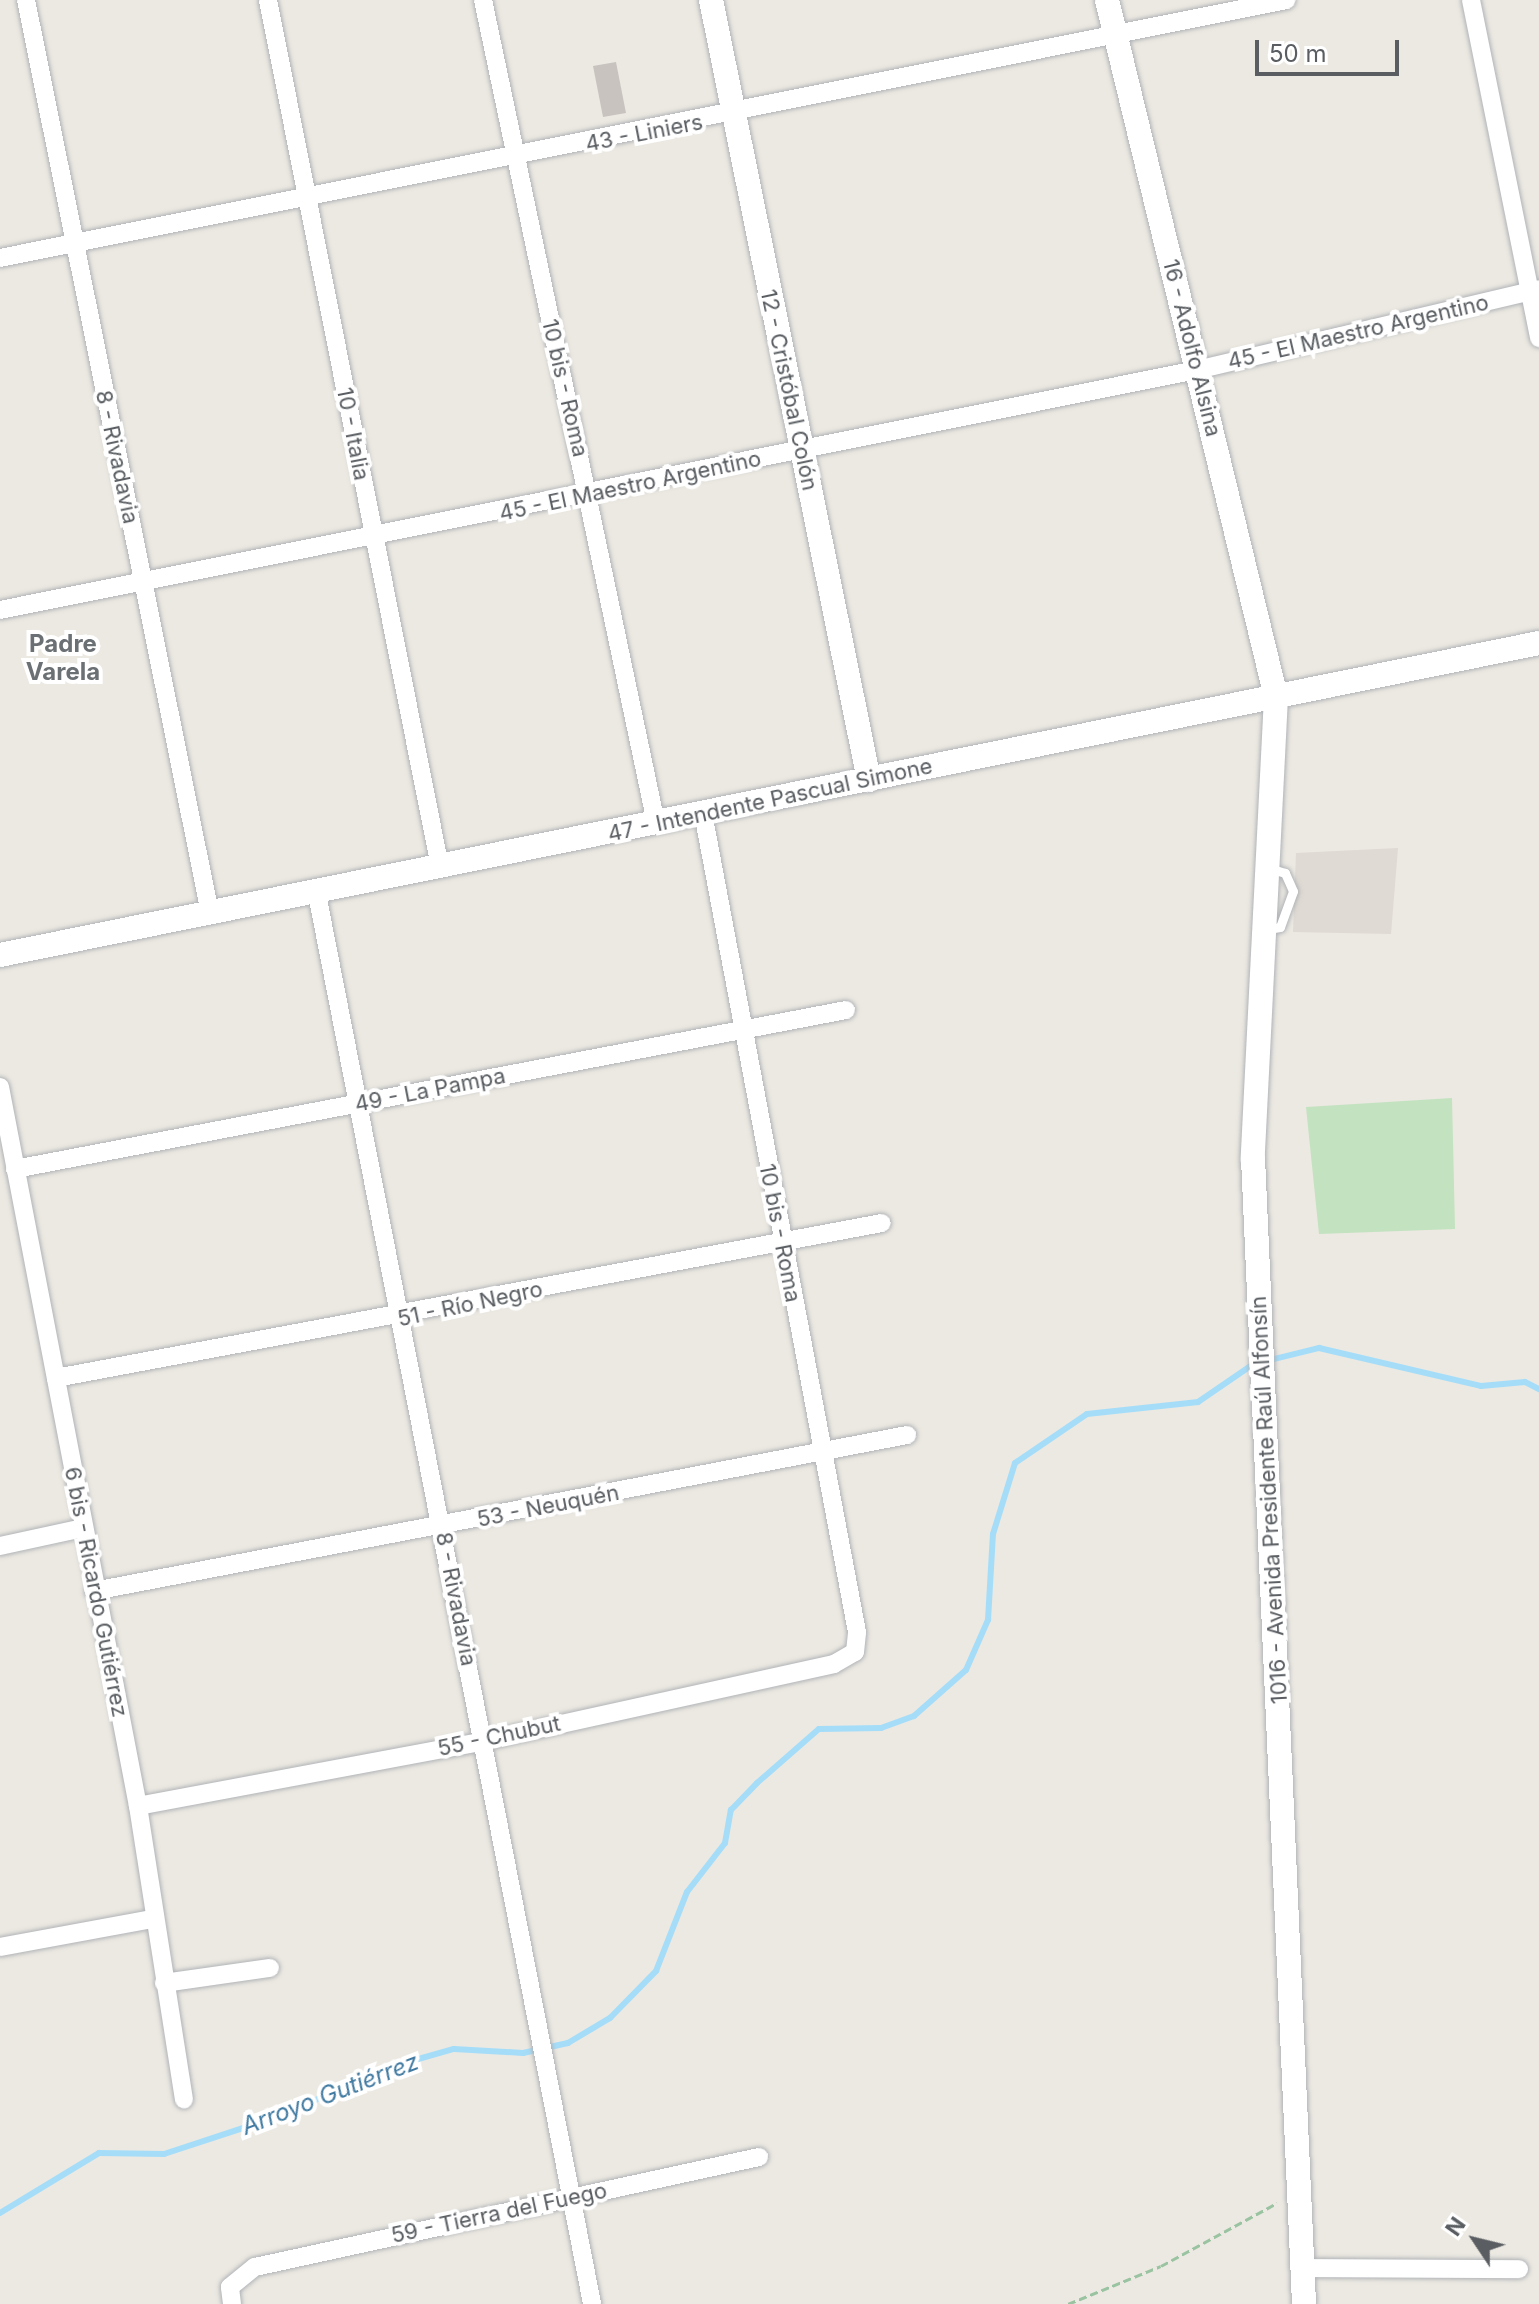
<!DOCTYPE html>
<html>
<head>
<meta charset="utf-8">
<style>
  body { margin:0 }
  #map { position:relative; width:1539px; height:2304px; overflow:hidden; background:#ece9e2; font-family:Inter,sans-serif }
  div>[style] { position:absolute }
  .education>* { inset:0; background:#dfdad3 }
  .green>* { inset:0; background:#c3e2c0 }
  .stream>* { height:6px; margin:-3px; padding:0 3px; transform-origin:3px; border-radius:3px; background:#a5ddf9 }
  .building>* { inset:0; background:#c8c3bf }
  .path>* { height:3px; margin-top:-1.5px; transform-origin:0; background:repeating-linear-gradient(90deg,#9ac3a1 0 8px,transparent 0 12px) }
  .roads { filter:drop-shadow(0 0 2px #b0b3b7) drop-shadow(0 0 2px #b0b3b7) }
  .lane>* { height:9px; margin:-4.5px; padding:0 4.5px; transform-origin:4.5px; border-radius:4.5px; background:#fff }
  .street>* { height:18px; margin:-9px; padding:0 9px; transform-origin:9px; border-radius:9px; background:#fff }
  .secondary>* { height:24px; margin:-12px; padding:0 12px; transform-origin:12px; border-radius:12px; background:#fff }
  span { translate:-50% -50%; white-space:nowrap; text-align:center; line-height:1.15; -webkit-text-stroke:8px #fff; paint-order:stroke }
  .street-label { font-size:22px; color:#5a5e62 }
  .neighbourhood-label { font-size:24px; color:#6b7074; font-weight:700 }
  .water-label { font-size:24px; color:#417aa1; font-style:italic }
  .north { position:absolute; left:1435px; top:2200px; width:80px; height:80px; -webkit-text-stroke:6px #fff; paint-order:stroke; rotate:305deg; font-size:22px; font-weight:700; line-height:32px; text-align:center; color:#5a5e62 }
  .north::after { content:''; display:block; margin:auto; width:28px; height:36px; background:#5a5e62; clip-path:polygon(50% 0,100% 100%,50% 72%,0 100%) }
  .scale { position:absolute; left:1255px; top:40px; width:144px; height:36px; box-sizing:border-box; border:4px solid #5a5e62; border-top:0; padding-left:10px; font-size:24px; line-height:28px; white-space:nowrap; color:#5a5e62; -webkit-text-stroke:6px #fff; paint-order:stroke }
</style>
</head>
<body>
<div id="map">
  <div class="education">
    <div style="clip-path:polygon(1398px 848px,1391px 934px,1293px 932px,1296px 853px)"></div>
  </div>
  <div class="green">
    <div style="clip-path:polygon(1452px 1098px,1455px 1229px,1319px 1234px,1306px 1107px)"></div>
  </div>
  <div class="stream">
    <div style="left:1266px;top:1361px;width:55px;rotate:-13.8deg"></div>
    <div style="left:1319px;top:1348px;width:166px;rotate:13.2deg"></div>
    <div style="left:1481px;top:1386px;width:44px;rotate:-5.2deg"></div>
    <div style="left:1525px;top:1382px;width:16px;rotate:27deg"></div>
    <div style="left:0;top:2213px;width:116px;rotate:-31.2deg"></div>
    <div style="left:99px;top:2153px;width:65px;rotate:0.9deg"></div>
    <div style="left:164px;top:2154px;width:132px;rotate:-18.2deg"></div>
    <div style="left:289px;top:2113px;width:93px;rotate:-26deg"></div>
    <div style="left:373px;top:2072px;width:84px;rotate:-15.9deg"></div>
    <div style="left:454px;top:2049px;width:69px;rotate:3.3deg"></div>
    <div style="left:523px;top:2053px;width:46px;rotate:-12.5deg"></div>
    <div style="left:568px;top:2043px;width:49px;rotate:-30.8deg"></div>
    <div style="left:610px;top:2018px;width:66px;rotate:-45.6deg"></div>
    <div style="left:656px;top:1971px;width:85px;rotate:-68.6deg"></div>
    <div style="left:687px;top:1892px;width:62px;rotate:-52.2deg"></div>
    <div style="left:725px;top:1843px;width:34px;rotate:-80deg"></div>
    <div style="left:731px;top:1810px;width:37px;rotate:-46deg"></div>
    <div style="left:757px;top:1783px;width:82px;rotate:-41.1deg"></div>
    <div style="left:819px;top:1729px;width:62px;rotate:-0.9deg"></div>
    <div style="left:881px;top:1728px;width:35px;rotate:-20deg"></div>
    <div style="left:914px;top:1716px;width:69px;rotate:-41.5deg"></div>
    <div style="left:966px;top:1670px;width:55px;rotate:-66.3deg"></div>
    <div style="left:988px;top:1620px;width:86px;rotate:-86.7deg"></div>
    <div style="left:993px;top:1534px;width:74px;rotate:-72.8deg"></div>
    <div style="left:1015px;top:1463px;width:87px;rotate:-34.2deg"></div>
    <div style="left:1087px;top:1414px;width:112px;rotate:-6.2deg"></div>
    <div style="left:1198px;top:1402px;width:69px;rotate:-34.4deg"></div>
  </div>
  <div class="building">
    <div style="clip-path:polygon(616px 62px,626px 113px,603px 117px,593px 66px)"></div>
  </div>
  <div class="path">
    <div style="left:1068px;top:2304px;width:100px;rotate:-22.2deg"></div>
    <div style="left:1161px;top:2266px;width:132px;rotate:-28.5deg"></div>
  </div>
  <div class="roads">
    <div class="lane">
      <div style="left:1268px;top:929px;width:12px;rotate:-9deg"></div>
      <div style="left:1280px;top:927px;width:38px;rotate:-70deg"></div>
      <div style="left:1293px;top:891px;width:20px;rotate:-114deg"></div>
      <div style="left:1285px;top:873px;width:14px;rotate:-163deg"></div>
    </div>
    <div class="street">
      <div style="left:26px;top:0;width:931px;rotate:78.61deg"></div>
      <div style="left:268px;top:0;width:884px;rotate:78.78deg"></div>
      <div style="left:483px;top:0;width:841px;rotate:78.13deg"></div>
      <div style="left:1471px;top:0;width:345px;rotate:78.6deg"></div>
      <div style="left:0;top:258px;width:1312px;rotate:-11.34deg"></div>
      <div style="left:0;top:610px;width:1221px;rotate:-11.34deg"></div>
      <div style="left:1197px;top:370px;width:351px;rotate:-13.3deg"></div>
      <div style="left:317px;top:894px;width:1437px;rotate:78.96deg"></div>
      <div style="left:0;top:1087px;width:732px;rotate:79.14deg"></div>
      <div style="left:138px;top:1806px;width:297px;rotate:81.1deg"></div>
      <div style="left:15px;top:1169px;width:846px;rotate:-10.83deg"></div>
      <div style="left:56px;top:1378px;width:840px;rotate:-10.63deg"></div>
      <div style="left:0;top:1546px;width:85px;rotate:-12.2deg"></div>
      <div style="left:94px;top:1591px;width:828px;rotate:-10.86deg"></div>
      <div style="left:138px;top:1806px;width:352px;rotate:-10.6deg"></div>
      <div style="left:484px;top:1741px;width:358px;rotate:-12.4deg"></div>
      <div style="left:834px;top:1664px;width:24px;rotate:-30deg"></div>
      <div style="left:855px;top:1652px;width:20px;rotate:-84deg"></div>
      <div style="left:857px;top:1632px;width:833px;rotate:-100.65deg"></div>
      <div style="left:0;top:1947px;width:156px;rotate:-10.4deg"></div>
      <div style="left:164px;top:1983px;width:107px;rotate:-8.1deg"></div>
      <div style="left:1304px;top:2268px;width:215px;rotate:0.3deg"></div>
      <div style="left:232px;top:2304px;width:17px;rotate:-97deg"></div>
      <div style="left:230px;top:2287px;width:32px;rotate:-39deg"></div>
      <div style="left:255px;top:2267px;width:516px;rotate:-12.31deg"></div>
    </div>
    <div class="secondary">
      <div style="left:711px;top:0;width:796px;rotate:78.55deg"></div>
      <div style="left:1107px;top:0;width:717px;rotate:76.37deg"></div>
      <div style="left:1276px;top:697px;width:462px;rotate:92.9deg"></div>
      <div style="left:1253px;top:1158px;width:1147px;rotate:87.45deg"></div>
      <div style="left:0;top:955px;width:1570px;rotate:-11.46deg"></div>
    </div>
  </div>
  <div class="street-label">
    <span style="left:644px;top:133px;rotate:-11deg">43 - Liniers</span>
    <span style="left:1358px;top:332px;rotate:-13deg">45 - El Maestro Argentino</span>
    <span style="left:1192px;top:348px;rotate:76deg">16 - Adolfo Alsina</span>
    <span style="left:565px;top:388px;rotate:77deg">10 bis - Roma</span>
    <span style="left:789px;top:390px;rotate:78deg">12 - Cristóbal Colón</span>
    <span style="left:353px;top:434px;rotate:79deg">10 - Italia</span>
    <span style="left:117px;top:457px;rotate:78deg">8 - Rivadavia</span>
    <span style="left:630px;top:486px;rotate:-12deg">45 - El Maestro Argentino</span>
    <span style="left:770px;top:800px;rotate:-12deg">47 - Intendente Pascual Simone</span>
    <span style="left:430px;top:1090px;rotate:-11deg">49 - La Pampa</span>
    <span style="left:780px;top:1233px;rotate:79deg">10 bis - Roma</span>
    <span style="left:470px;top:1304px;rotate:-12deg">51 - Río Negro</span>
    <span style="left:1269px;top:1500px;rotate:-93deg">1016 - Avenida Presidente Raúl Alfonsín</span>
    <span style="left:548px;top:1506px;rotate:-11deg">53 - Neuquén</span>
    <span style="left:96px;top:1592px;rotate:79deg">6 bis - Ricardo Gutiérrez</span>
    <span style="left:456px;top:1599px;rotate:79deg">8 - Rivadavia</span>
    <span style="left:499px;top:1736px;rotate:-12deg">55 - Chubut</span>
    <span style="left:499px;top:2213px;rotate:-12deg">59 - Tierra del Fuego</span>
  </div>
  <div class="neighbourhood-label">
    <span style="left:63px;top:658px">Padre<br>Varela</span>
  </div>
  <div class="water-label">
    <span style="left:330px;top:2094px;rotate:-21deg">Arroyo Gutiérrez</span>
  </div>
  <div class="north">N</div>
  <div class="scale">50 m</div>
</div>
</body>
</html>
